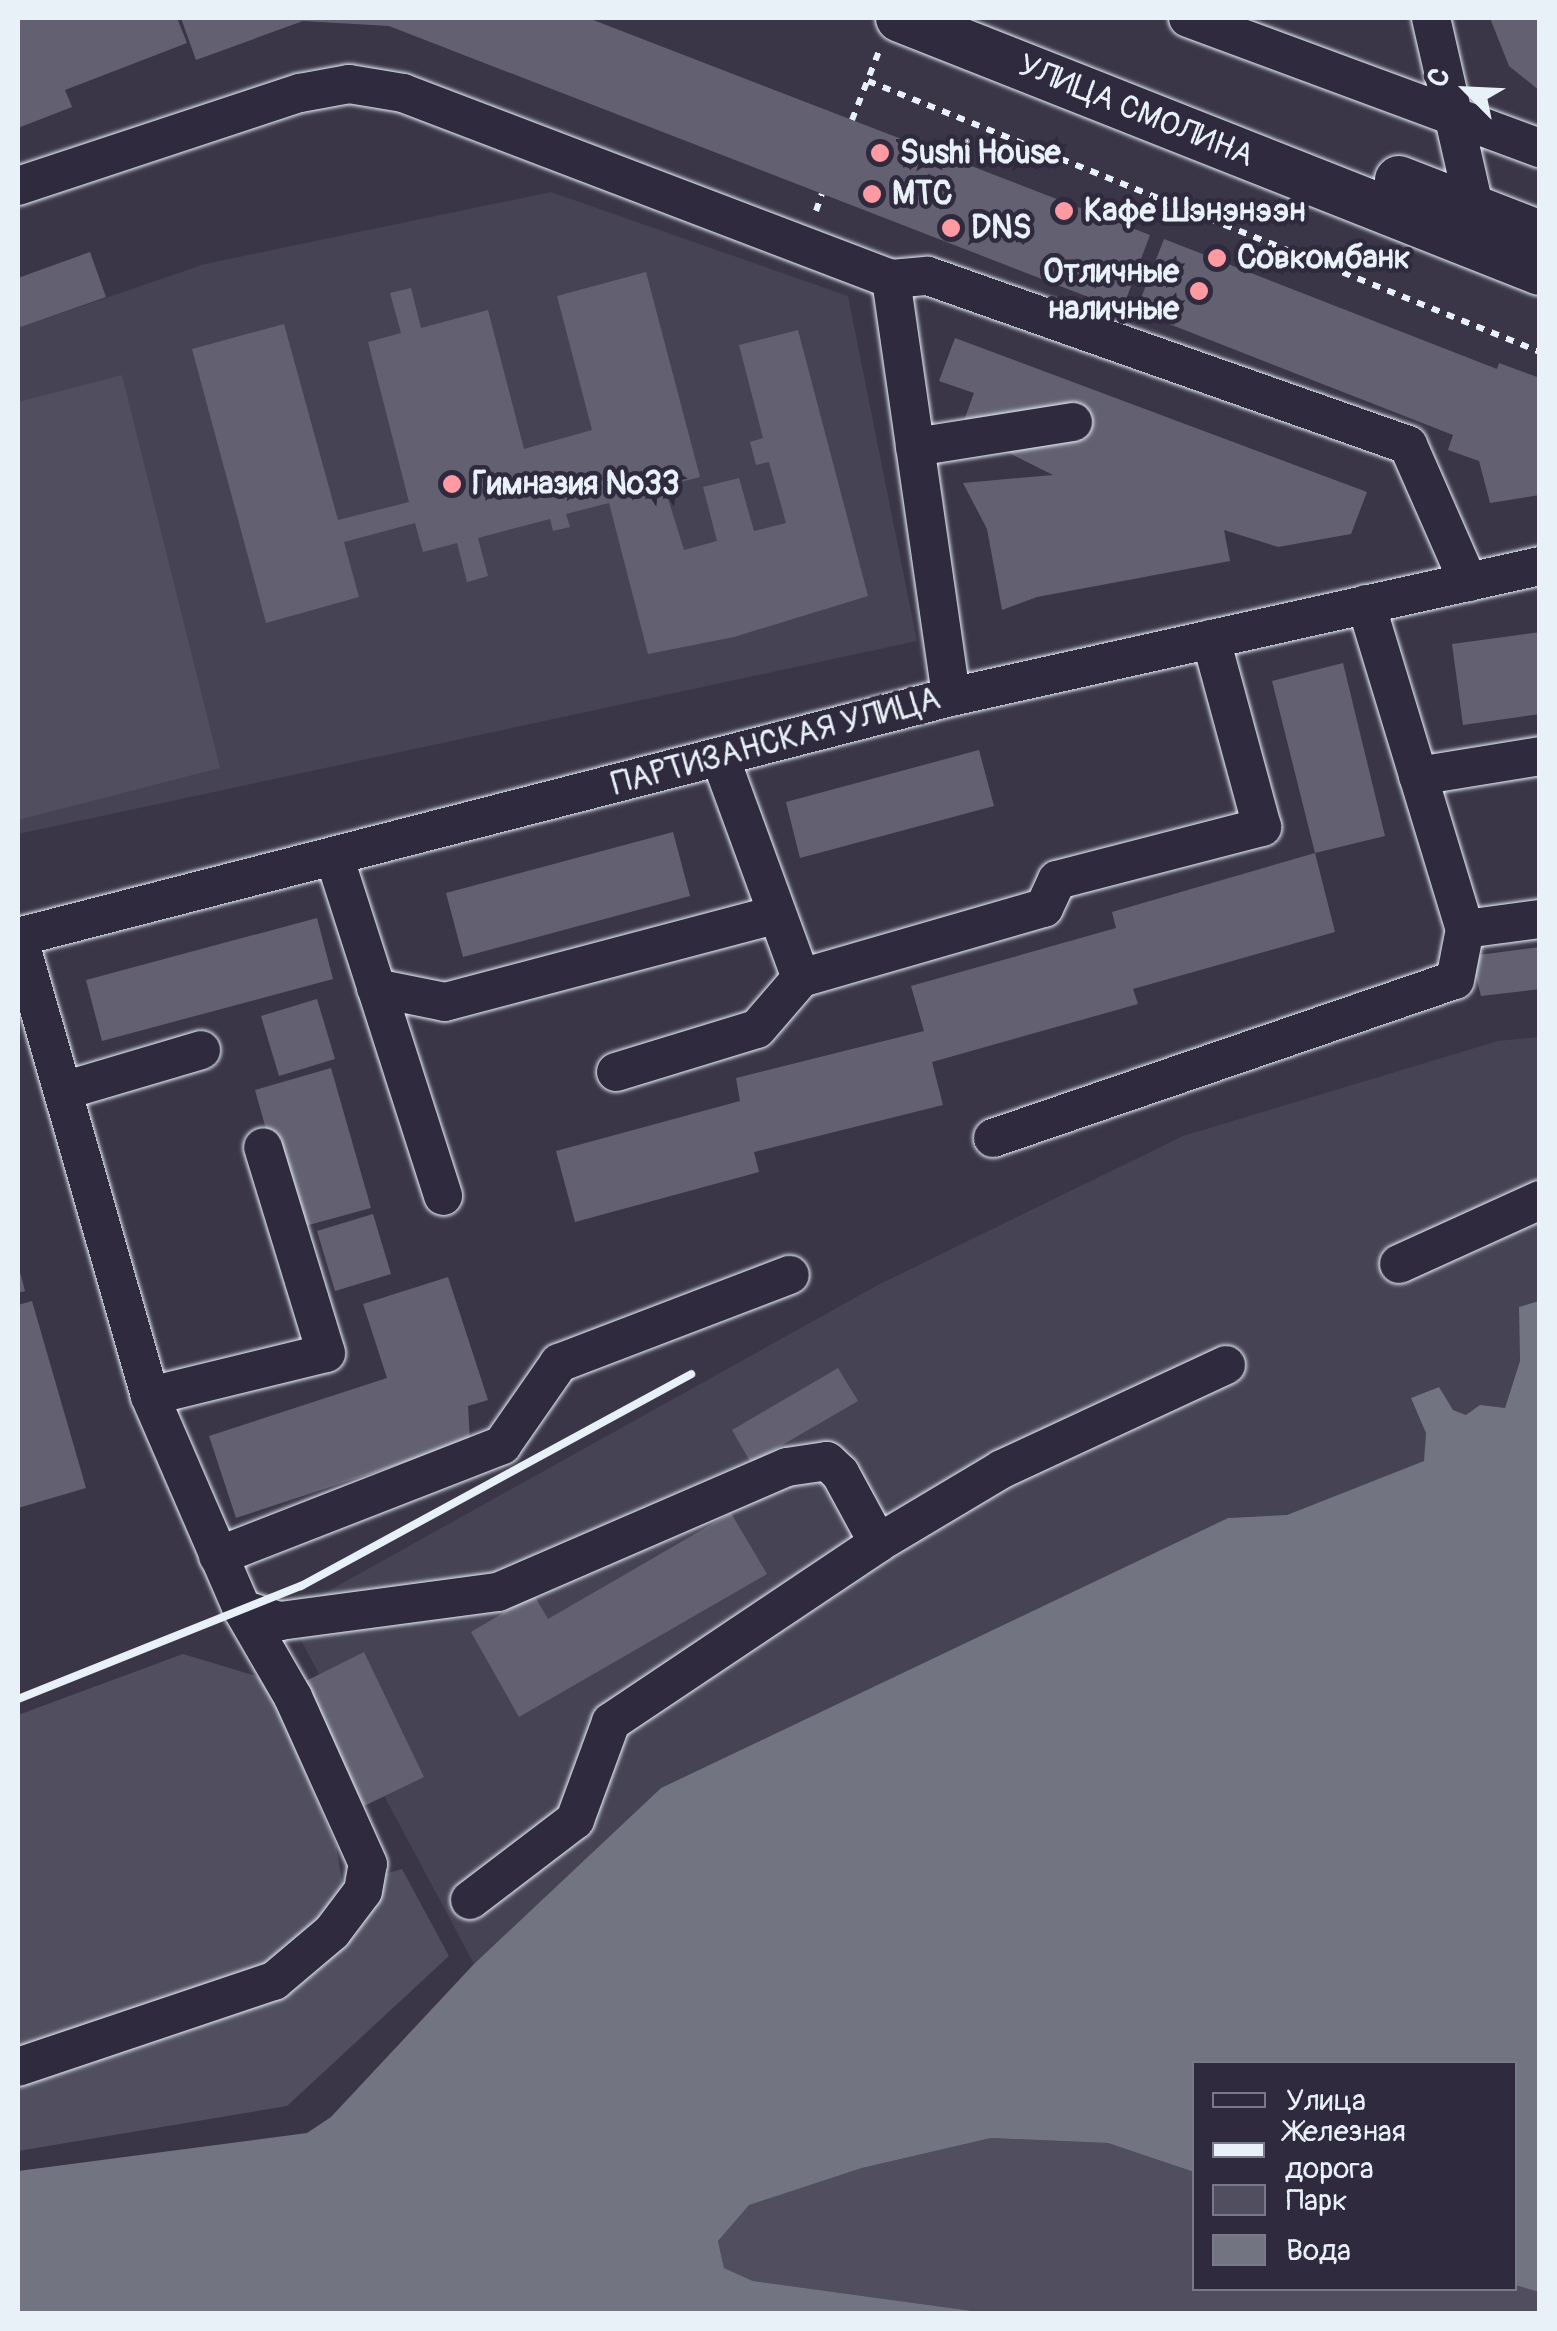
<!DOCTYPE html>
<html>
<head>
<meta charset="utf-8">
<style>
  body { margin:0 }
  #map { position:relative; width:1557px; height:2331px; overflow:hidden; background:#3a3648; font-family:Pangolin,sans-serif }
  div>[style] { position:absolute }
  .built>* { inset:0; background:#464354 }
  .green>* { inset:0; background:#504e5f }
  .water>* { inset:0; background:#737482 }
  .building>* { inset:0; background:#636171 }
  .path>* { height:6px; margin-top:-3px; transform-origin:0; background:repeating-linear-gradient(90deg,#e8f1f8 0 8px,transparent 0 16px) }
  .roads { filter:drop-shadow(0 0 2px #e8f1f8) drop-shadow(0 0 2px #e8f1f8) }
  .minor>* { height:38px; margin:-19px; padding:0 19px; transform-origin:19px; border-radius:19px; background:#2f2a3d }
  .major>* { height:48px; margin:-24px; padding:0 24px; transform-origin:24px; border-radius:24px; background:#2f2a3d }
  .rail>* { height:8px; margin:-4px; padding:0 4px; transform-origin:4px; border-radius:4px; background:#e8f1f8 }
  .dots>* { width:28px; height:28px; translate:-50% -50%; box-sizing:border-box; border:5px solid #2f2a3d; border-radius:50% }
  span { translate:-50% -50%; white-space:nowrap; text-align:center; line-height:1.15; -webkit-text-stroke:9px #2f2a3d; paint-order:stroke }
  .street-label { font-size:32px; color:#e8f1f8 }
  .poi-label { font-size:32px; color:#e8f1f8; font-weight:700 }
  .left { translate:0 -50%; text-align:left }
  .right { translate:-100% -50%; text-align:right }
  .frame { position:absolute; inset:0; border:20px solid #e8f1f8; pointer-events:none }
  .legend { position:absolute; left:1192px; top:2061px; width:325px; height:230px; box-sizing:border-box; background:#2f2a3d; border:2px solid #797a88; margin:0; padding:12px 18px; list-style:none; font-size:30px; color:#e8f1f8 }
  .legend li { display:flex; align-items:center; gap:20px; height:50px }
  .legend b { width:50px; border:2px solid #797a88 }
  .north { position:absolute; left:1417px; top:40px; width:100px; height:100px; -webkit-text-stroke:8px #2f2a3d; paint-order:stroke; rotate:294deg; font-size:28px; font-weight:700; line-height:40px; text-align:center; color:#e8f1f8 }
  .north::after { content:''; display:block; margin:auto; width:35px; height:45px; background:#e8f1f8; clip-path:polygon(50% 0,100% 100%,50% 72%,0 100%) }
</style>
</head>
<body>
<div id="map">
  <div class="built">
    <div style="clip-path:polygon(551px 192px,848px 296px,917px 641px,18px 834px,18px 328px,205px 264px)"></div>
    <div style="clip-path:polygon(1539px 1037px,1539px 1301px,1519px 1308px,1520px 1361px,1505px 1408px,1466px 1415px,1453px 1410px,1438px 1387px,1412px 1398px,1426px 1433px,1425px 1461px,1287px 1515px,1228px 1518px,661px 1788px,474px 1964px,287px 1614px,878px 1285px,1183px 1136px,1498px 1041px)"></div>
  </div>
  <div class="green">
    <div style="clip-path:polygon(122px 375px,220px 768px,18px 820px,18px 402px)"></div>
    <div style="clip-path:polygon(183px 1654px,266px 1679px,336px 1846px,343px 1886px,402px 1869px,449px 1956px,287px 2106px,18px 2151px,18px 1715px)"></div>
    <div style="clip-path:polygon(991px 2138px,1108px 2143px,1194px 2172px,1194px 2288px,1515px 2285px,1539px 2292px,1539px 2313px,987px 2313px,753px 2281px,724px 2268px,718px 2241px,748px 2205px,862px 2168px)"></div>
  </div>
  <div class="water">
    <div style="clip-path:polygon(1539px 1301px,1539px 2292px,1515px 2285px,1514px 2064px,1194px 2064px,1194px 2172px,1108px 2143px,991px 2138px,862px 2168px,749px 2205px,718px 2241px,724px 2268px,753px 2281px,987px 2313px,18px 2313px,18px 2171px,307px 2133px,331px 2117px,474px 1964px,661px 1788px,1228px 1518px,1287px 1515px,1424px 1461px,1426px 1433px,1411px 1398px,1439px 1387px,1453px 1410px,1466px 1415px,1480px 1405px,1505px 1408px,1520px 1361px,1519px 1307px)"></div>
  </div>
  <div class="building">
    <div style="clip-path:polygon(18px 18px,177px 18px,187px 43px,65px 90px,72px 107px,18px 128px)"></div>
    <div style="clip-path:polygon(181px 18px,588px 18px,1150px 235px,1122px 310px,389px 26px,303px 21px,196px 60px)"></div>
    <div style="clip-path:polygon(1490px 18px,1540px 18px,1540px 91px,1509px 66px)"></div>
    <div style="clip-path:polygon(1164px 239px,1497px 369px,1499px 363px,1540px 378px,1540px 495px,1490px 503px,1479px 461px,1448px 450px,1453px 435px,1136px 311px)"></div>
    <div style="clip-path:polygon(90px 252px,106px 297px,18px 328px,18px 278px)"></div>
    <div style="clip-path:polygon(646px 272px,700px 477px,664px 486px,684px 550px,717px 541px,703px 487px,739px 478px,754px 531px,786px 523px,769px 462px,756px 465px,750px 442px,763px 438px,739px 345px,798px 330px,868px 596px,734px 637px,648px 654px,609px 503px,566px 514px,570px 527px,553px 531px,550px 519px,478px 538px,488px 576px,467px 582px,457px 543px,423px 552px,415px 523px,344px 542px,359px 597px,266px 623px,192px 349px,284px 324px,338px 520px,409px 502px,368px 342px,401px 333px,390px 293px,411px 288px,421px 328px,488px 310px,524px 449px,592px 430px,557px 296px)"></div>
    <div style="clip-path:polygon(955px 338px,1367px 492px,1351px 534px,1278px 547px,1224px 530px,1230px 561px,1037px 597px,1002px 610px,987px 529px,963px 483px,1053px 475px,961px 429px,974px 393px,939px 381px)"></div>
    <div style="clip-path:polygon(1540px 632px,1540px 714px,1463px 725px,1452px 644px)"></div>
    <div style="clip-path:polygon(1343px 663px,1385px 836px,1315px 853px,1272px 681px)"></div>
    <div style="clip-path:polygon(979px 750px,994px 806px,800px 858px,786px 802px)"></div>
    <div style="clip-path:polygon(673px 832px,690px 896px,463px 957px,446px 893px)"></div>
    <div style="clip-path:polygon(1315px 853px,1335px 932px,1133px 989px,1138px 1004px,932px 1062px,943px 1105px,754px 1152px,759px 1172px,575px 1222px,556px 1151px,740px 1101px,736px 1078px,924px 1031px,911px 986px,1116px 928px,1112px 912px)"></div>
    <div style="clip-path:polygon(317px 918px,333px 979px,102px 1041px,86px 980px)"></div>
    <div style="clip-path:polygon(1540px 947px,1540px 989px,1481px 996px,1471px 956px)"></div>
    <div style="clip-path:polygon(317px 999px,335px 1059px,279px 1076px,261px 1016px)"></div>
    <div style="clip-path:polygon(331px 1068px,371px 1208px,294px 1229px,255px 1090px)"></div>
    <div style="clip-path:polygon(373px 1214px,391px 1274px,335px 1291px,317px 1231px)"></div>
    <div style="clip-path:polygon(18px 1264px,25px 1291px,18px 1293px)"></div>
    <div style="clip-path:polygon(448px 1277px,488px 1400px,468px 1406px,470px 1441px,236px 1518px,209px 1436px,387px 1378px,363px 1304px)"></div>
    <div style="clip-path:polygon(32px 1301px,86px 1488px,18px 1508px,18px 1305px)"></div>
    <div style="clip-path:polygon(838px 1368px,858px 1401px,751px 1463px,732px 1430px)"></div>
    <div style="clip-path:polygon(731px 1513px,767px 1574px,519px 1717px,471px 1632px,534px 1595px,548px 1619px)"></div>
    <div style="clip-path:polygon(364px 1652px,424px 1777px,364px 1806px,304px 1682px)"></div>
  </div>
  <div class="path">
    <div style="left:868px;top:81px;width:725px;rotate:21.96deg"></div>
    <div style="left:852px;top:120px;width:74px;rotate:-68.6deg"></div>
    <div style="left:816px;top:211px;width:18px;rotate:-71deg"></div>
  </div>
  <div class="roads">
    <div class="minor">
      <div style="left:1188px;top:18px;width:375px;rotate:20.3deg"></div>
      <div style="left:1431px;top:18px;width:220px;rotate:77.1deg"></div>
      <div style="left:18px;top:186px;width:297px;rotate:-18.3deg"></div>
      <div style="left:300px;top:93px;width:50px;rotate:-10.4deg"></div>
      <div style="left:349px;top:84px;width:55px;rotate:9.5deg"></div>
      <div style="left:403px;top:93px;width:522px;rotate:20.86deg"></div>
      <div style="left:891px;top:279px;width:37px;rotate:-5deg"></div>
      <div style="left:928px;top:276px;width:509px;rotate:19.4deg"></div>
      <div style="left:1408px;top:445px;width:150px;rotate:66.3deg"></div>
      <div style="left:891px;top:279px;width:422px;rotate:81.8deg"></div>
      <div style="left:915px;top:447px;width:160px;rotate:-9deg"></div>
      <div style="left:1366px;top:604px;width:340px;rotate:73.1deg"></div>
      <div style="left:1465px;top:929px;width:76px;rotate:-7.6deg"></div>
      <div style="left:720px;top:757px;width:235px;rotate:69.9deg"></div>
      <div style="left:1418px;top:776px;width:124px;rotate:-9.3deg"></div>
      <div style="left:334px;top:856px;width:357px;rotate:72.2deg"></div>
      <div style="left:18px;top:937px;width:963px;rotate:-14.43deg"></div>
      <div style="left:951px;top:697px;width:603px;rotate:-12.54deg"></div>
      <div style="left:376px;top:988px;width:70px;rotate:11.5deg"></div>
      <div style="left:445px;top:1002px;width:343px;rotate:-14.8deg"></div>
      <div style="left:616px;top:1072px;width:147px;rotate:-17deg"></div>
      <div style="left:757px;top:1029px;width:67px;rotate:-49.2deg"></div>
      <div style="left:801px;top:978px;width:253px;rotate:-16.1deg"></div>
      <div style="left:1044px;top:908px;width:31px;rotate:-65deg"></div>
      <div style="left:1057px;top:880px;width:212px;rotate:-14.5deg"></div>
      <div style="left:1262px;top:827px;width:195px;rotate:-105.2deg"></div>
      <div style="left:63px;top:1091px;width:144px;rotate:-16.5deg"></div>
      <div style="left:993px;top:1138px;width:488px;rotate:-18.9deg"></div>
      <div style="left:1455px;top:980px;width:52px;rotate:-78.9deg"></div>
      <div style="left:1399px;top:1264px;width:155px;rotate:-24.4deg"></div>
      <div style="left:150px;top:1396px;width:181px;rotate:-13.7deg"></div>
      <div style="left:326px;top:1353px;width:215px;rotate:-107deg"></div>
      <div style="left:218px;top:1556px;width:305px;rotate:-21.3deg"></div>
      <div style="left:502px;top:1445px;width:100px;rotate:-55.2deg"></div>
      <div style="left:559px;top:1363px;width:247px;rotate:-20.9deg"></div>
      <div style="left:242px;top:1609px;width:40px;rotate:18deg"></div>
      <div style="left:280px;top:1621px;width:220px;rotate:-7.6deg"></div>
      <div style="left:498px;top:1592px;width:315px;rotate:-23.4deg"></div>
      <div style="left:787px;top:1467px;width:40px;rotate:-8.5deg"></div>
      <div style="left:827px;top:1461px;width:18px;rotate:43deg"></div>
      <div style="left:840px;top:1473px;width:80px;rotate:61.5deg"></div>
      <div style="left:470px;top:1900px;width:132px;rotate:-37.3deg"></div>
      <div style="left:575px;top:1820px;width:104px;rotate:-69.8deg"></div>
      <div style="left:611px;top:1722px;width:321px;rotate:-33.8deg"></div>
      <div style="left:878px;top:1543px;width:144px;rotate:-30.8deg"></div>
      <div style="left:1002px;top:1469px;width:247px;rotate:-24.9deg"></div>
      <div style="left:18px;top:2067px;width:270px;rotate:-18.6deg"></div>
      <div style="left:274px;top:1981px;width:76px;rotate:-40.2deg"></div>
      <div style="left:332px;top:1932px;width:51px;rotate:-52.9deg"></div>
      <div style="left:363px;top:1891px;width:27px;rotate:-80deg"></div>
      <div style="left:368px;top:1864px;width:183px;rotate:-114.2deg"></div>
      <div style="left:293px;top:1697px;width:102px;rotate:-120.1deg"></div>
      <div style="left:242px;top:1609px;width:232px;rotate:-113.4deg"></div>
      <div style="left:150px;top:1396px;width:476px;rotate:-106deg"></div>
    </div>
    <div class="major">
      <div style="left:900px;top:18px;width:688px;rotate:21.57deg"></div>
      <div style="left:1399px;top:180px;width:151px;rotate:21.3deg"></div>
    </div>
  </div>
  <div class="rail">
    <div style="left:18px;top:1699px;width:305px;rotate:-21.8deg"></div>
    <div style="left:301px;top:1586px;width:444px;rotate:-28.5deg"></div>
  </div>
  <div class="dots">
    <div style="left:880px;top:153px;background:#ff9aa2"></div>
    <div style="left:872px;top:194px;background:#ff9aa2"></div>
    <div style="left:1064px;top:211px;background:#ff9aa2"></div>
    <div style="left:951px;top:228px;background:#ff9aa2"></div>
    <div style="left:1217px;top:258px;background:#ff9aa2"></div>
    <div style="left:1199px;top:291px;background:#ff9aa2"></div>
    <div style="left:452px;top:484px;background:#ff9aa2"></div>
  </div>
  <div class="street-label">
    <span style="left:1136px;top:111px;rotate:22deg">УЛИЦА СМОЛИНА</span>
    <span style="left:776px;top:742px;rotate:-15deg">ПАРТИЗАНСКАЯ УЛИЦА</span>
  </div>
  <div class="poi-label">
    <span class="left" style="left:900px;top:153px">Sushi House</span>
    <span class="left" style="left:892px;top:194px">МТС</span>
    <span class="left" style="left:1084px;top:211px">Кафе Шэнэнээн</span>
    <span class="left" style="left:971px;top:228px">DNS</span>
    <span class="left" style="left:1237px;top:258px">Совкомбанк</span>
    <span class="right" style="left:1179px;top:291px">Отличные<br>наличные</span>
    <span class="left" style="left:472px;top:484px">Гимназия №33</span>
  </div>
  <div class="frame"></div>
  <ul class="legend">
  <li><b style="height:12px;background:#2f2a3d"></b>Улица</li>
  <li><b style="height:12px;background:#e8f1f8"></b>Железная дорога</li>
  <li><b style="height:28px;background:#504e5f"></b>Парк</li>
  <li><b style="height:28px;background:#737482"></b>Вода</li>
  </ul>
  <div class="north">С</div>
</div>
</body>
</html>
